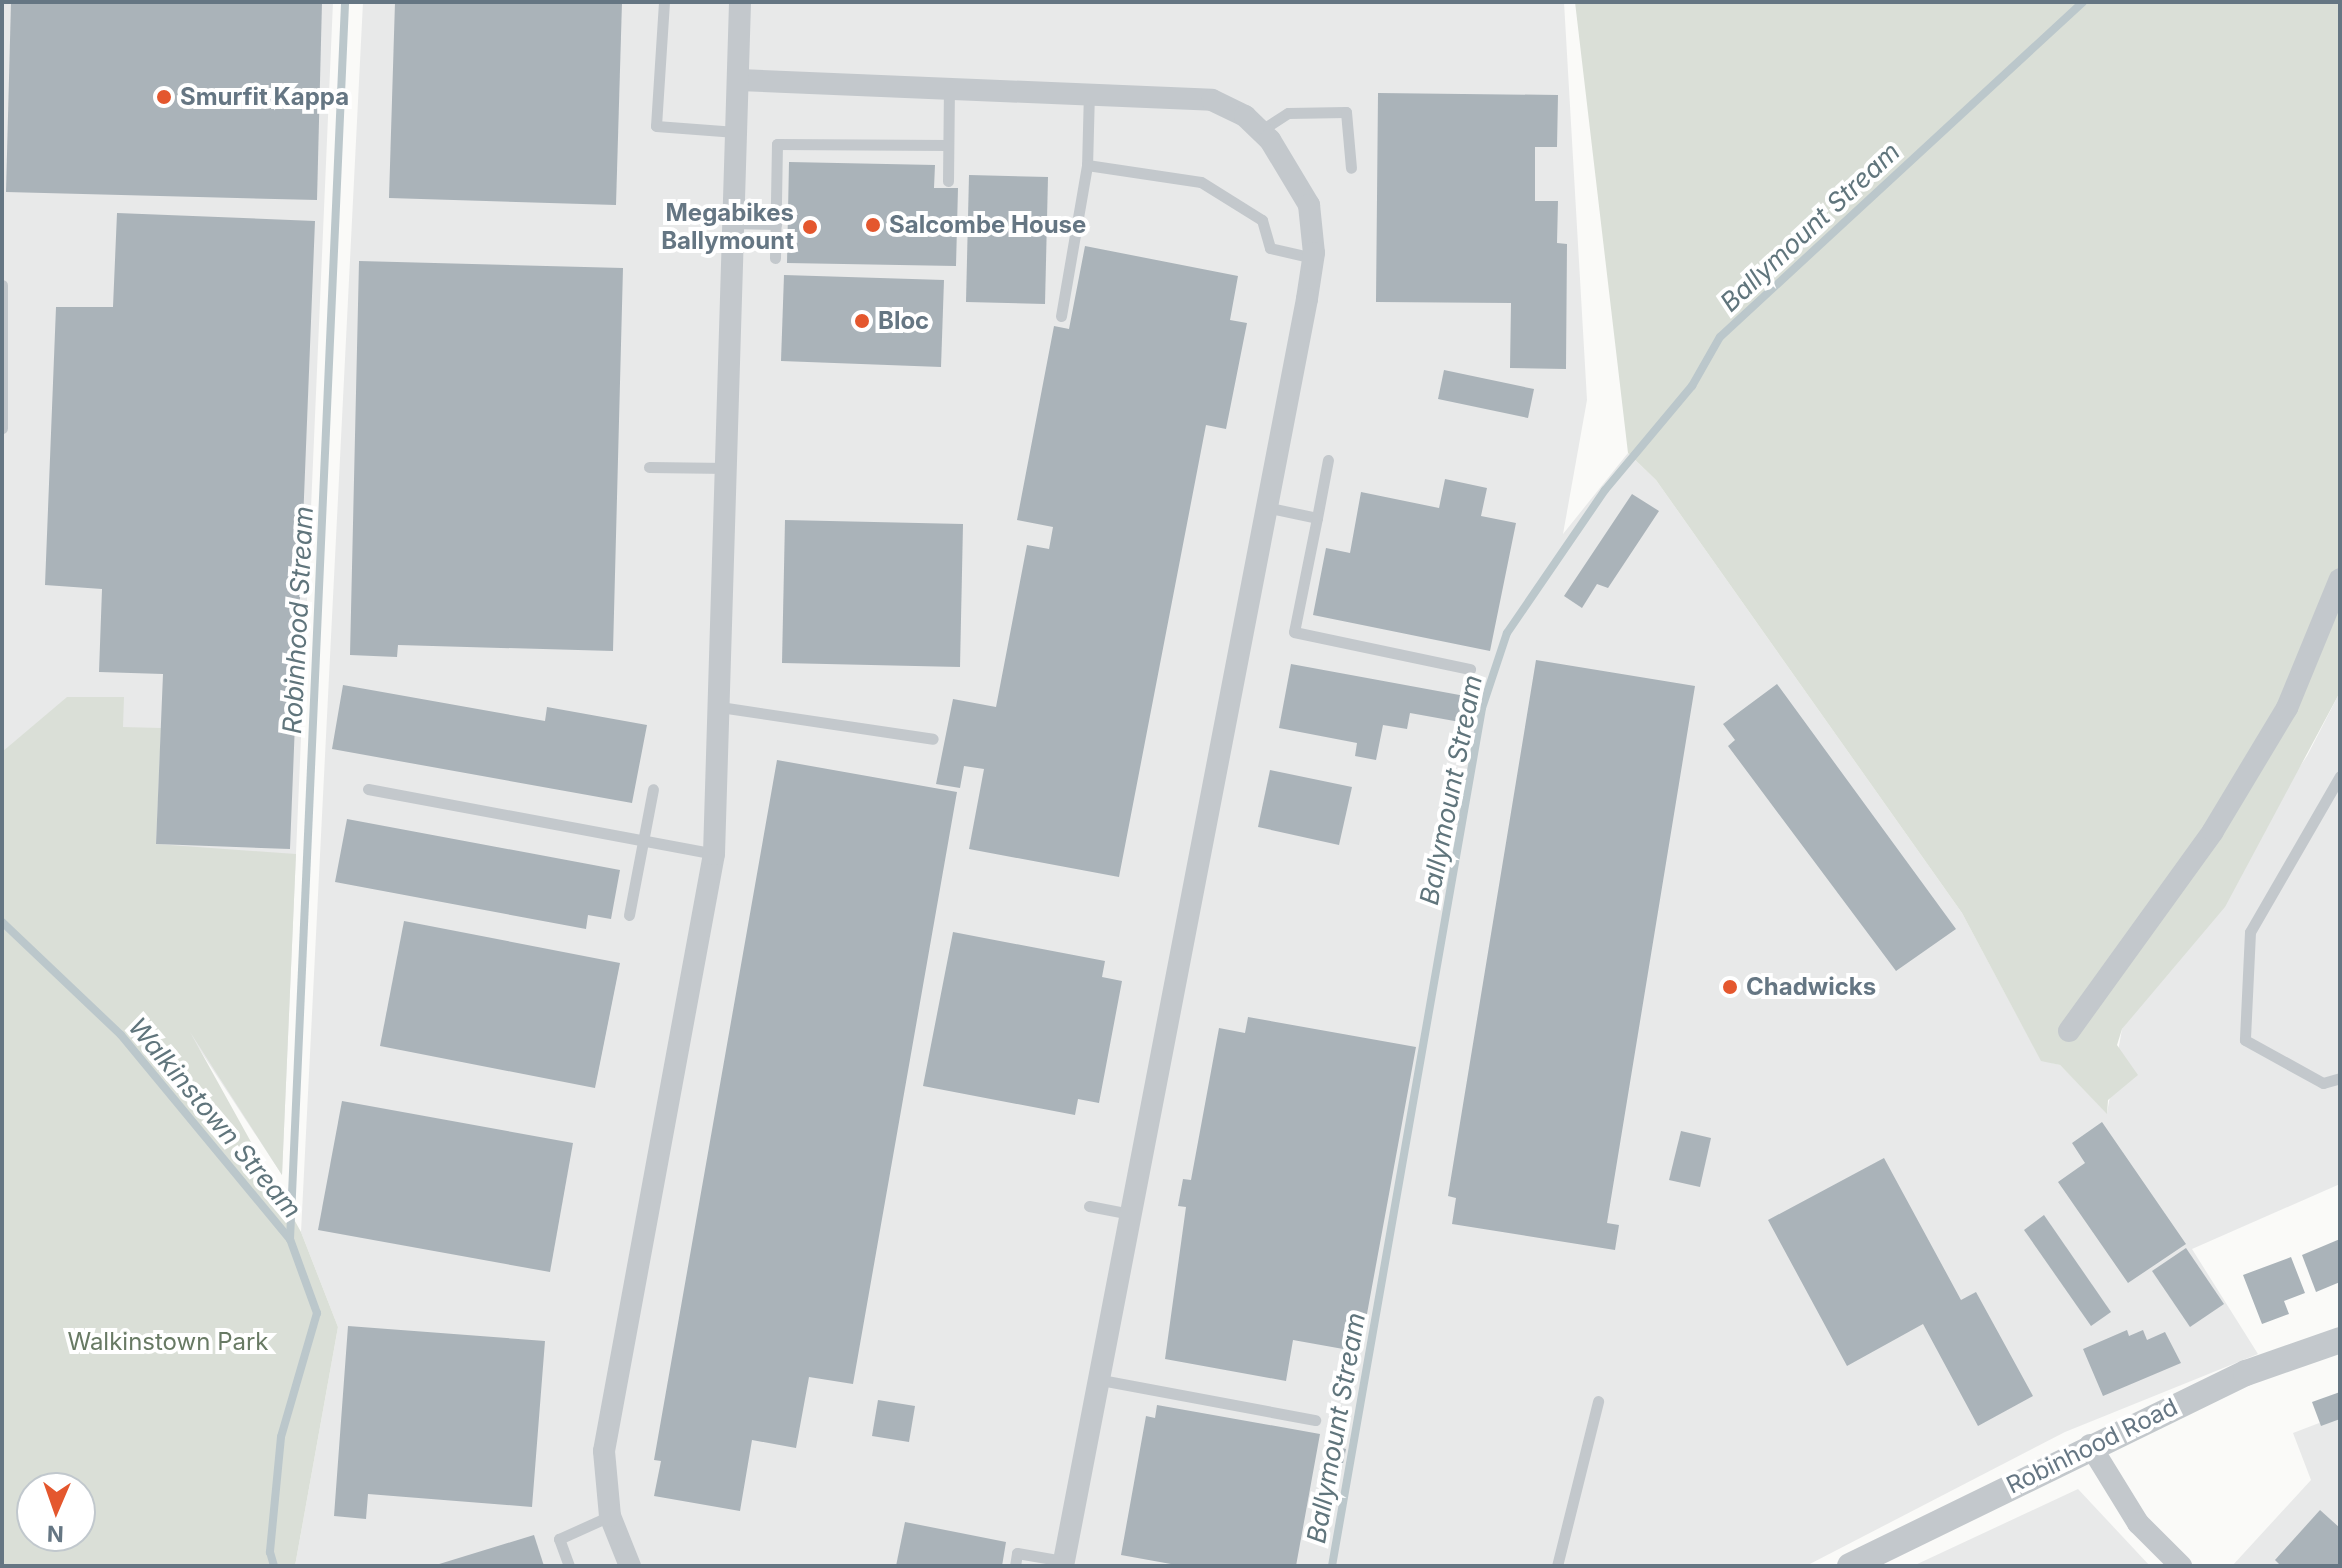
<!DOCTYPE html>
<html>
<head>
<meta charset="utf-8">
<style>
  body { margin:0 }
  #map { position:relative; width:2342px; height:1568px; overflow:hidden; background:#fafaf8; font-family:Inter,sans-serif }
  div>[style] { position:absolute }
  .built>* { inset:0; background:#e8e9e9 }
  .green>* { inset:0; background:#dadfd7 }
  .stream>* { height:8px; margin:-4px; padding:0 4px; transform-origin:4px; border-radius:4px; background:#bbc7cb }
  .building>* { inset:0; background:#aab3b9 }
  .service>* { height:11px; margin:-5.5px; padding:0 5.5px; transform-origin:5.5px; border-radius:5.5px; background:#c3c8cc }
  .minor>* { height:22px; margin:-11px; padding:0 11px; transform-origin:11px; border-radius:11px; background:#c3c8cc }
  .tertiary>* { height:26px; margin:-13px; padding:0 13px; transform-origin:13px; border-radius:13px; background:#c3c8cc }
  .dots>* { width:22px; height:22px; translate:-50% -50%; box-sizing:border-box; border:4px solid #fff; border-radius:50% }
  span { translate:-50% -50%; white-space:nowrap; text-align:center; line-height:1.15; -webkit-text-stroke:8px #fff; paint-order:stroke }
  .poi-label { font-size:24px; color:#657683; font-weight:700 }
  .left { translate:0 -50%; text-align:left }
  .right { translate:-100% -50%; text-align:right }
  .park-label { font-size:24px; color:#687a64 }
  .street-label { font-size:24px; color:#657683 }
  .water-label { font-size:26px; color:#60757c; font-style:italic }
  .frame { position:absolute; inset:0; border:4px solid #657683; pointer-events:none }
  .north { position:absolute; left:16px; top:1472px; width:80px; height:80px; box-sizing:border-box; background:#fff; border:2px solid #c1c8cd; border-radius:50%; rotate:182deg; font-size:22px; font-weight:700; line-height:32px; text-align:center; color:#657683 }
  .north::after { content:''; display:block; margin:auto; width:28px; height:36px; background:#e4572e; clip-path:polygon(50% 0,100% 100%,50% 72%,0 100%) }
</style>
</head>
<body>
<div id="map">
  <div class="built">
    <div style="clip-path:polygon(2px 2px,333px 2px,282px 1175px,177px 1015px,2px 894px)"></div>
    <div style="clip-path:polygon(363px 2px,1564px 2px,1587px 400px,1563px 534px,1628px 453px,1656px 480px,1962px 913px,2041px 1060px,2060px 1065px,2107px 1113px,2122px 1029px,2307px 756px,2340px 692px,2340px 1184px,2192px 1249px,2258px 1354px,2065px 1432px,1806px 1566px,295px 1566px,338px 1327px,301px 1232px)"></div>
    <div style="clip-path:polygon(2340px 1415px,2340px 1566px,2232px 1566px,2311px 1480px,2293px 1433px)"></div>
    <div style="clip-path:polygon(2078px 1489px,2150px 1566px,1913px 1566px)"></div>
  </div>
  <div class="green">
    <div style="clip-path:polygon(1575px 2px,2340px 2px,2340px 692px,2225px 907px,2122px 1029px,2117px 1045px,2138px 1075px,2108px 1100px,2107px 1114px,2060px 1065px,2041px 1061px,1962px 913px,1656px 480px,1628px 453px)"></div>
    <div style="clip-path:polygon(evenodd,67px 697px,124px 697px,123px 727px,161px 728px,156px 844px,296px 854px,282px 1175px,190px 1032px,301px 1232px,338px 1327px,295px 1566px,2px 1566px,2px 752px,67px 697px,32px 1488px,80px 1488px,80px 1536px,32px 1536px,32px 1488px)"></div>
  </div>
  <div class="stream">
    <div style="left:2px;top:922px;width:164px;rotate:43.5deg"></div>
    <div style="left:121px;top:1035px;width:265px;rotate:50.4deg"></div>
    <div style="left:290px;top:1239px;width:79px;rotate:70deg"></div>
    <div style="left:317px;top:1313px;width:129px;rotate:106.2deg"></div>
    <div style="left:281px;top:1437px;width:116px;rotate:95.5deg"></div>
    <div style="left:270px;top:1552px;width:15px;rotate:74deg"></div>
    <div style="left:290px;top:1239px;width:1238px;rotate:-87.45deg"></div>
    <div style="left:1332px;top:1566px;width:871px;rotate:-80.08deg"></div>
    <div style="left:1482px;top:708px;width:79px;rotate:-71.6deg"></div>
    <div style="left:1507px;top:633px;width:173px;rotate:-55.6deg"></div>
    <div style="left:1605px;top:490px;width:136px;rotate:-50.1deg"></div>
    <div style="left:1692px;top:386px;width:56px;rotate:-60.3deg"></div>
    <div style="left:1720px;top:337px;width:494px;rotate:-42.7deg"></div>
  </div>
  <div class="building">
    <div style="clip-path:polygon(11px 2px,322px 2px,317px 200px,6px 192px)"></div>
    <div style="clip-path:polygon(395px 2px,622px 2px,616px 205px,389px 198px)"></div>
    <div style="clip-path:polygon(1378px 93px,1558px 95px,1557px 147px,1535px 147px,1535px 201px,1558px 201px,1557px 243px,1567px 244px,1566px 369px,1510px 368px,1511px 303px,1376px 302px)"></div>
    <div style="clip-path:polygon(789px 162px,935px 165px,934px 188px,958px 188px,956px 266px,787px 263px)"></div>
    <div style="clip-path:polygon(969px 175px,1048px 177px,1045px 304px,966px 302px)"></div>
    <div style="clip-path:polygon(117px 213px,315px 221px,290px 849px,156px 844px,163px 674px,99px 672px,102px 589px,45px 585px,56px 307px,113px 307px)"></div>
    <div style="clip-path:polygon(1085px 246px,1238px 276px,1230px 320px,1247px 323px,1226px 429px,1206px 425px,1119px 877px,969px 849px,984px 769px,964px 766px,960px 788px,936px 784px,953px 699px,996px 707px,1027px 545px,1049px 549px,1053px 527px,1017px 520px,1054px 326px,1069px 329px)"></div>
    <div style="clip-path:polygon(359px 261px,623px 268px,613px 651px,398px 645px,397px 657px,350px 655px)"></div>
    <div style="clip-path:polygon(784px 275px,944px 280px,941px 367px,781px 361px)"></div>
    <div style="clip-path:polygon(1444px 370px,1534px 389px,1528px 418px,1438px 399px)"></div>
    <div style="clip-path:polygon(1445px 479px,1487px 488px,1481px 516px,1516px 523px,1490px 651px,1313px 615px,1326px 548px,1350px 553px,1361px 492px,1439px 508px)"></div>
    <div style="clip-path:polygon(1632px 494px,1659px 511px,1608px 588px,1597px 584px,1582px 608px,1564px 596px)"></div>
    <div style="clip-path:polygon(785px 520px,963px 524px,960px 667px,782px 663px)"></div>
    <div style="clip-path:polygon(1536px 660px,1695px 686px,1607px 1223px,1619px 1225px,1615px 1250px,1452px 1224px,1456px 1198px,1448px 1196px)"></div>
    <div style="clip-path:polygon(1291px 664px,1465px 696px,1460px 722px,1410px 713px,1407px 729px,1383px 725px,1376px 760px,1355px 756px,1357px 743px,1279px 728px)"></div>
    <div style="clip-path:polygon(1777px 684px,1956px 929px,1896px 971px,1728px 746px,1735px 740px,1723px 724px)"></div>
    <div style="clip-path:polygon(343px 685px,545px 721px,547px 707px,647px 725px,632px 803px,332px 749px)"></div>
    <div style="clip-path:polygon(777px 760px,957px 792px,853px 1384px,809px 1377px,796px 1448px,752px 1440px,740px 1511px,654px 1496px,661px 1461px,654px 1460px)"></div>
    <div style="clip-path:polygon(1270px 770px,1352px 787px,1339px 845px,1258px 827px)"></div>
    <div style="clip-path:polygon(347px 819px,620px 870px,611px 919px,588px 915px,586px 929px,335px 882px)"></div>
    <div style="clip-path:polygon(404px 921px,620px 963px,595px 1088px,380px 1046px)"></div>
    <div style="clip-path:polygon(953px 932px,1105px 961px,1102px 977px,1122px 981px,1099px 1103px,1078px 1099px,1075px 1115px,923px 1086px)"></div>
    <div style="clip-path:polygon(1248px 1017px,1416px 1047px,1360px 1352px,1293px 1340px,1286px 1381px,1165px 1359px,1186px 1207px,1178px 1206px,1183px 1179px,1191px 1180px,1219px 1028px,1245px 1033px)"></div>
    <div style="clip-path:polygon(342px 1101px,573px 1143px,550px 1272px,318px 1230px)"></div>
    <div style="clip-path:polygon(2102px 1122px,2186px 1244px,2128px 1283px,2058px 1182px,2085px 1163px,2072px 1143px)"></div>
    <div style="clip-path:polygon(1681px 1131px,1711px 1138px,1700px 1187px,1669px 1180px)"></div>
    <div style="clip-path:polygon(1884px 1158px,1961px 1300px,1976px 1292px,2033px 1396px,1978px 1426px,1923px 1324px,1847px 1366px,1768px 1220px)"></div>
    <div style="clip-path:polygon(2044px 1215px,2111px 1312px,2091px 1326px,2024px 1230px)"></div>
    <div style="clip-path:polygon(2340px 1239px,2340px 1282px,2316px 1292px,2302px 1255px)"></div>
    <div style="clip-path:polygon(2186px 1248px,2224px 1304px,2190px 1327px,2152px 1271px)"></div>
    <div style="clip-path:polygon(2291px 1257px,2305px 1293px,2284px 1301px,2289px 1314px,2262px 1324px,2243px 1275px)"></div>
    <div style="clip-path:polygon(348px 1326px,545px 1341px,532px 1507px,368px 1494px,366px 1519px,334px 1516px)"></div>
    <div style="clip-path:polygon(2127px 1330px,2129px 1336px,2143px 1330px,2147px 1340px,2165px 1332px,2181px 1363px,2103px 1396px,2083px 1349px)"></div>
    <div style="clip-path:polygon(2340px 1392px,2340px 1419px,2321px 1426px,2312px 1402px)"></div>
    <div style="clip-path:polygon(878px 1400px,915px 1406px,909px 1442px,872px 1436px)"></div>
    <div style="clip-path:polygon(1157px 1405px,1320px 1434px,1296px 1566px,1182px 1566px,1121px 1555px,1146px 1416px,1155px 1418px)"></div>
    <div style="clip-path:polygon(1333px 1446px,1346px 1449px,1341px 1473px,1328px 1471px)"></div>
    <div style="clip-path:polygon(2320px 1510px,2340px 1528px,2340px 1566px,2281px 1566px,2275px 1560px)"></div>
    <div style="clip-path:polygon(905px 1522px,1006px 1542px,1002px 1566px,896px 1566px)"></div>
    <div style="clip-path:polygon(534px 1535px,544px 1566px,436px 1566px,436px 1565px)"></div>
  </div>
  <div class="service">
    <div style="left:664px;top:2px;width:124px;rotate:93.7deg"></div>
    <div style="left:656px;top:126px;width:80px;rotate:4.3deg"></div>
    <div style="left:1089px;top:91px;width:74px;rotate:91.5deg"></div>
    <div style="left:1087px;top:165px;width:115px;rotate:8.5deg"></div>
    <div style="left:1201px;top:182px;width:72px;rotate:31.9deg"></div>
    <div style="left:1262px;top:220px;width:29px;rotate:74deg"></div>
    <div style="left:1270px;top:248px;width:44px;rotate:13.1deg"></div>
    <div style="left:1260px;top:131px;width:33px;rotate:-33deg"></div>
    <div style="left:1288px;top:113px;width:58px;rotate:-1deg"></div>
    <div style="left:1346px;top:112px;width:56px;rotate:84.9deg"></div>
    <div style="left:948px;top:181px;width:93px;rotate:-89.4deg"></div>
    <div style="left:734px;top:223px;width:42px;rotate:1.4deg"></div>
    <div style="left:775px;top:258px;width:114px;rotate:-89deg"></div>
    <div style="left:777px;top:144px;width:171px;rotate:0.3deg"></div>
    <div style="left:2px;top:285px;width:143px;rotate:90deg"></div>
    <div style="left:1061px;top:316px;width:153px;rotate:-80.2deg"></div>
    <div style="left:649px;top:467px;width:78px;rotate:0.7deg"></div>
    <div style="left:1266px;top:507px;width:52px;rotate:12.2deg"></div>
    <div style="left:1317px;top:518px;width:116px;rotate:101.4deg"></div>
    <div style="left:1294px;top:632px;width:180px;rotate:11.9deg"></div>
    <div style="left:1317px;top:518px;width:59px;rotate:-79.3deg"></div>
    <div style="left:720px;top:707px;width:215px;rotate:8.5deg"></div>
    <div style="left:2340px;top:776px;width:180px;rotate:120deg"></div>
    <div style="left:2250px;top:932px;width:108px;rotate:92.7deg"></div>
    <div style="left:2245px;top:1040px;width:89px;rotate:28.9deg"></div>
    <div style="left:2323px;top:1083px;width:18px;rotate:-16deg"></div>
    <div style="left:368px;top:789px;width:352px;rotate:10.6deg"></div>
    <div style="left:629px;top:915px;width:128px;rotate:-79.2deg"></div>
    <div style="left:1089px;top:1206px;width:43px;rotate:10.8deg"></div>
    <div style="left:1101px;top:1380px;width:218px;rotate:10.6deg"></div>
    <div style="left:569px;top:1566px;width:29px;rotate:-110deg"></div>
    <div style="left:559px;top:1539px;width:56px;rotate:-24.3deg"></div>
    <div style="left:1015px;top:1566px;width:13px;rotate:-81deg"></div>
    <div style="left:1017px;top:1553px;width:48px;rotate:9.7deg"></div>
    <div style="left:1557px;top:1566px;width:170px;rotate:-76deg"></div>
  </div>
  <div class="minor">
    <div style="left:739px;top:80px;width:473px;rotate:2.4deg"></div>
    <div style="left:1212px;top:100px;width:37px;rotate:26deg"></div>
    <div style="left:1245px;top:116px;width:35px;rotate:44deg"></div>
    <div style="left:1270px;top:140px;width:76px;rotate:59deg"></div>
    <div style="left:1309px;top:205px;width:48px;rotate:84.1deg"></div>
    <div style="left:1314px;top:253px;width:47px;rotate:98.7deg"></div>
    <div style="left:1307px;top:299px;width:1290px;rotate:100.9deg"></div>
    <div style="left:2069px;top:1031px;width:246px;rotate:-54.2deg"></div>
    <div style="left:2213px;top:831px;width:144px;rotate:-59deg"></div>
    <div style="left:2287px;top:708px;width:139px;rotate:-67.7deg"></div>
    <div style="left:2090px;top:1445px;width:92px;rotate:58.4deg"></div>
    <div style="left:2138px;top:1523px;width:61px;rotate:45deg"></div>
    <div style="left:630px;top:1566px;width:54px;rotate:-111.8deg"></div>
    <div style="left:610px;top:1516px;width:65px;rotate:-95.3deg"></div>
    <div style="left:604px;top:1451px;width:607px;rotate:-79.56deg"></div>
    <div style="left:714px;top:854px;width:852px;rotate:-88.25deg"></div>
  </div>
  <div class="tertiary">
    <div style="left:1850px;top:1566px;width:441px;rotate:-26deg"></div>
    <div style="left:2246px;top:1373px;width:100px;rotate:-19.3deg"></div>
  </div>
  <div class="dots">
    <div style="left:164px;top:97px;background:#e4572e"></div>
    <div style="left:873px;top:225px;background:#e4572e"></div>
    <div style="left:810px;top:227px;background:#e4572e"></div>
    <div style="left:862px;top:321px;background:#e4572e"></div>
    <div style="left:1730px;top:987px;background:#e4572e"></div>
  </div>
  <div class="poi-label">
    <span class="left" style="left:180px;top:97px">Smurfit Kappa</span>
    <span class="right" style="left:794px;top:227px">Megabikes<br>Ballymount</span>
    <span class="left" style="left:889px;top:225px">Salcombe House</span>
    <span class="left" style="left:878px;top:321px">Bloc</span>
    <span class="left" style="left:1746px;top:987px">Chadwicks</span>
  </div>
  <div class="park-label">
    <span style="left:168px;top:1342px">Walkinstown Park</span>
  </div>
  <div class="street-label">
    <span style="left:2092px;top:1446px;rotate:-26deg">Robinhood Road</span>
  </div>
  <div class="water-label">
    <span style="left:1810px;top:227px;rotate:-43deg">Ballymount Stream</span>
    <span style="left:298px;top:620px;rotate:-87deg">Robinhood Stream</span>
    <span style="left:1451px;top:790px;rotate:-79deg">Ballymount Stream</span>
    <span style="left:215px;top:1118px;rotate:50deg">Walkinstown Stream</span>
    <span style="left:1336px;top:1428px;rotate:-80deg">Ballymount Stream</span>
  </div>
  <div class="frame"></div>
  <div class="north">N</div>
</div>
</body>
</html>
